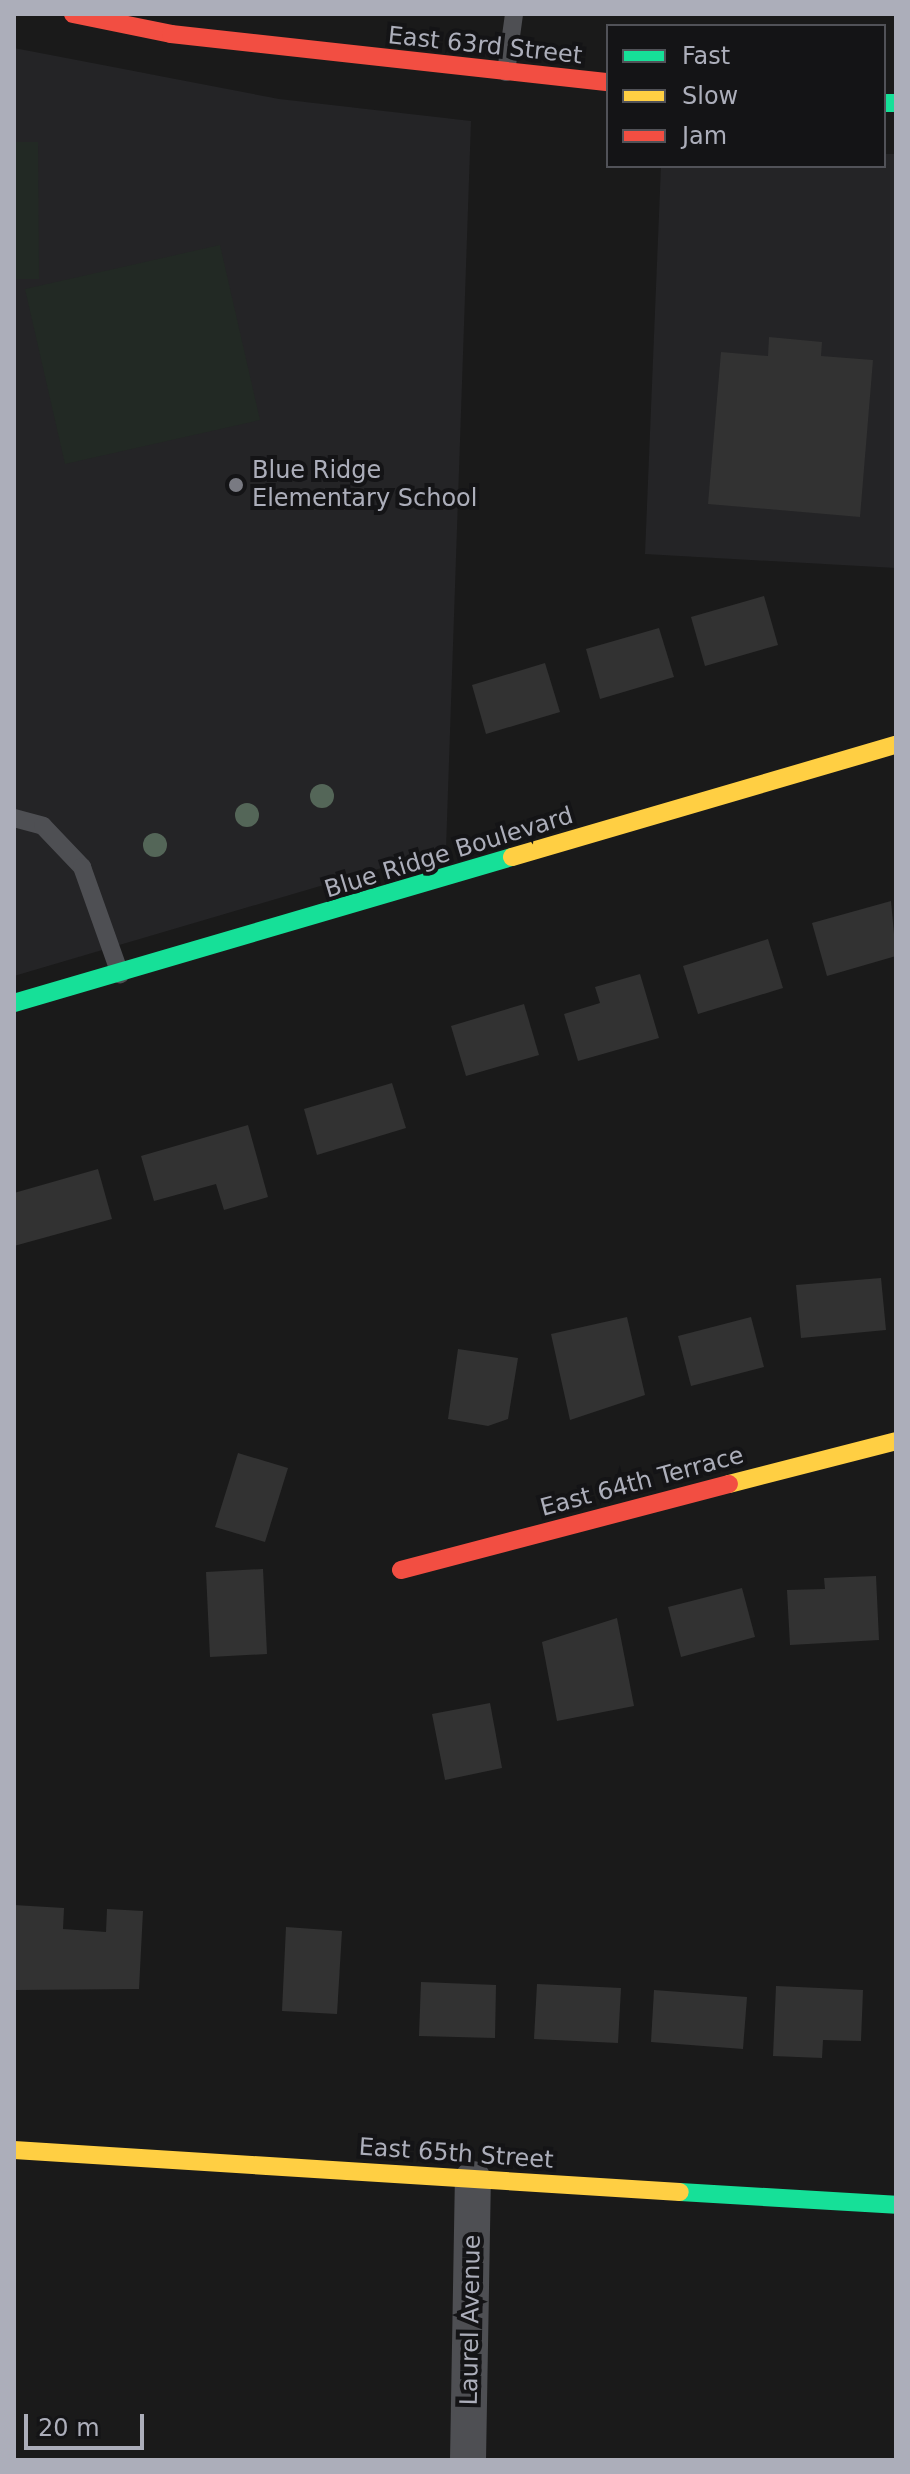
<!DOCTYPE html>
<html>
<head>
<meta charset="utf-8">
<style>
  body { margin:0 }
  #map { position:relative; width:910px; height:2474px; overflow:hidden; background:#1a1a1a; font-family:"DejaVu Sans",sans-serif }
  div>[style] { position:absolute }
  .built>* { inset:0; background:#242426 }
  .green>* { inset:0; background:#222924 }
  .building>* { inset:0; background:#323232 }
  .lane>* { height:18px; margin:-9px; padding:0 9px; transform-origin:9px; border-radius:9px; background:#4e4f53 }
  .street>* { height:36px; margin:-18px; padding:0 18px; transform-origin:18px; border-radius:18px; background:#4e4f53 }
  .fast>* { height:18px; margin:-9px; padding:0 9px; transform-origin:9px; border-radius:9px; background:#16e098 }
  .slow>* { height:18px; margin:-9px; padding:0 9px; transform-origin:9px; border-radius:9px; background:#ffcf43 }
  .jam>* { height:18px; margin:-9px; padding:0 9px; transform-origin:9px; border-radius:9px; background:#f24e42 }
  .trees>* { width:24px; height:24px; margin:-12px; border-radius:50%; background:#546658 }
  .dots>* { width:22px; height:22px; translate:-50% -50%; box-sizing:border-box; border:4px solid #141416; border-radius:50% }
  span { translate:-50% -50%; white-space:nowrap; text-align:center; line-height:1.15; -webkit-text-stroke:8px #141416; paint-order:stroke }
  .street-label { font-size:24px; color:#acaeba }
  .poi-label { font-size:24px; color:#acaeba }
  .left { translate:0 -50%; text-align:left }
  .frame { position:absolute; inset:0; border:16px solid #acaeba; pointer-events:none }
  .legend { position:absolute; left:606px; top:24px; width:280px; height:144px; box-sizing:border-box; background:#141416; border:2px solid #515258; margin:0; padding:10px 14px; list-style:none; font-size:24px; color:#acaeba }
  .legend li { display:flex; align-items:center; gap:16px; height:40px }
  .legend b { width:40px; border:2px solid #515258 }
  .scale { position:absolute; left:24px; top:2414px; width:120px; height:36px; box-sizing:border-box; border:4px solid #acaeba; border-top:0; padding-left:10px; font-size:24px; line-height:28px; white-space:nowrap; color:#acaeba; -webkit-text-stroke:6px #141416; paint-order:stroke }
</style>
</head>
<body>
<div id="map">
  <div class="built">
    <div style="clip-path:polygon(14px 48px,279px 99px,471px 121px,446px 849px,14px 976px)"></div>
    <div style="clip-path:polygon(884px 154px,896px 154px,896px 568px,645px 554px,661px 166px,884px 166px)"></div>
  </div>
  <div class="green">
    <div style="clip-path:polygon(14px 142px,38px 142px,39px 279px,14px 279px)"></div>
    <div style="clip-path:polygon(220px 245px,260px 420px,65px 464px,25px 289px)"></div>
  </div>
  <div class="building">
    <div style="clip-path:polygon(769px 337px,822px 342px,821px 356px,873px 360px,860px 517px,708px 504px,721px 352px,768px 356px)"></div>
    <div style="clip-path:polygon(764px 596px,778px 645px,705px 666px,691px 617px)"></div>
    <div style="clip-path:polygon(659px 628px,674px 677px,600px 699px,586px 649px)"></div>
    <div style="clip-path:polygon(545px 663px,560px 712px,486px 734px,472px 685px)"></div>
    <div style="clip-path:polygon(891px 901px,896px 956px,827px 976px,812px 923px)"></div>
    <div style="clip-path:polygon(768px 939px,783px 988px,698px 1014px,683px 966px)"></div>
    <div style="clip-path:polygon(640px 974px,659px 1038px,578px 1061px,564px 1014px,600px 1003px,595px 987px)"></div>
    <div style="clip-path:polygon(524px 1004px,539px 1055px,466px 1076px,451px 1026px)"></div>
    <div style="clip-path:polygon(392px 1083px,406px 1128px,317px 1155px,304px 1109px)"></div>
    <div style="clip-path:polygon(248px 1125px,268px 1197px,224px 1210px,216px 1184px,154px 1201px,141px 1156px)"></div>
    <div style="clip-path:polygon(98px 1169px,112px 1219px,14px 1246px,14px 1193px)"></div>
    <div style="clip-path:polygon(881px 1278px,886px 1330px,801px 1338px,796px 1285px)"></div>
    <div style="clip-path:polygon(627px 1317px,645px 1395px,570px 1420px,551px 1334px)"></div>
    <div style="clip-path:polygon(751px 1317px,764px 1367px,691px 1386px,678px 1336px)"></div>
    <div style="clip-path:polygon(458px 1349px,518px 1358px,508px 1419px,488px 1426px,448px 1419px)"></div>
    <div style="clip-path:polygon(238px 1453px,288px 1468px,265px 1542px,215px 1527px)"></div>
    <div style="clip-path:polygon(263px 1569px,267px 1654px,210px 1657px,206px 1572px)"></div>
    <div style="clip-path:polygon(876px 1576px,879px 1640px,790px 1645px,787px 1590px,825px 1589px,824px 1578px)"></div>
    <div style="clip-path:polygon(742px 1588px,755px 1637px,681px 1657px,668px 1607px)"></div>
    <div style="clip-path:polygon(617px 1618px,634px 1706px,557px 1721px,542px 1642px)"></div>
    <div style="clip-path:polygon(490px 1703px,502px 1768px,445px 1780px,432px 1714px)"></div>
    <div style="clip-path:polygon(14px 1905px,64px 1908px,63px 1929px,106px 1932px,107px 1909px,143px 1911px,139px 1989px,14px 1990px)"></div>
    <div style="clip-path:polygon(286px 1927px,342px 1931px,337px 2014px,282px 2011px)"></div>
    <div style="clip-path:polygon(421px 1982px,496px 1985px,495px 2038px,419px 2036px)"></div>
    <div style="clip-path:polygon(537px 1984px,621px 1988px,618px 2043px,534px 2039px)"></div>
    <div style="clip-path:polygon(776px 1986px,863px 1990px,861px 2041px,823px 2040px,822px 2058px,773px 2056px)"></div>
    <div style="clip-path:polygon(654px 1990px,747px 1997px,743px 2049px,651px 2042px)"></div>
  </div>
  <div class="lane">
    <div style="left:506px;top:72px;width:59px;rotate:-82.1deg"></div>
    <div style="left:14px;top:818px;width:30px;rotate:15deg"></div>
    <div style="left:43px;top:826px;width:57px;rotate:46.4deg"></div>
    <div style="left:82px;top:867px;width:114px;rotate:70.4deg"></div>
  </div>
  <div class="street">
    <div style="left:468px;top:2460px;width:281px;rotate:-89deg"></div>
  </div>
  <div class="fast">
    <div style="left:884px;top:103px;width:12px"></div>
    <div style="left:14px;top:1003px;width:519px;rotate:-16.34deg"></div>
    <div style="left:680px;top:2192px;width:216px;rotate:3.4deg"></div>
  </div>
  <div class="slow">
    <div style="left:512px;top:857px;width:400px;rotate:-16.3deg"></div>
    <div style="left:729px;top:1484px;width:172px;rotate:-14.4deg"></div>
    <div style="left:14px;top:2150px;width:667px;rotate:3.61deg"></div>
  </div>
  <div class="jam">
    <div style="left:73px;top:14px;width:100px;rotate:11.5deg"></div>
    <div style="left:171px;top:34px;width:440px;rotate:6.3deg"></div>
    <div style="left:401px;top:1570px;width:339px;rotate:-14.7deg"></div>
  </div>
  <div class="trees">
    <div style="left:322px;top:796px"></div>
    <div style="left:247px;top:815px"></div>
    <div style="left:155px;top:845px"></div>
  </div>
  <div class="dots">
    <div style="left:236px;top:485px;background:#797a82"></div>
  </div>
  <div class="street-label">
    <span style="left:485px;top:46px;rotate:6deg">East 63rd Street</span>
    <span style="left:449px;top:853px;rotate:-17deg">Blue Ridge Boulevard</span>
    <span style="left:642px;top:1482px;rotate:-15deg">East 64th Terrace</span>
    <span style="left:456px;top:2154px;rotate:4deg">East 65th Street</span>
    <span style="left:471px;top:2320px;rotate:-89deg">Laurel Avenue</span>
  </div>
  <div class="poi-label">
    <span class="left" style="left:252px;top:485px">Blue Ridge<br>Elementary School</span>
  </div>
  <div class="frame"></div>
  <ul class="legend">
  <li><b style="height:10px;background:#16e098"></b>Fast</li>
  <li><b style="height:10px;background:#ffcf43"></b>Slow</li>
  <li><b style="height:10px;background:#f24e42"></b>Jam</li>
  </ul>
  <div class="scale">20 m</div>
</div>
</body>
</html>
